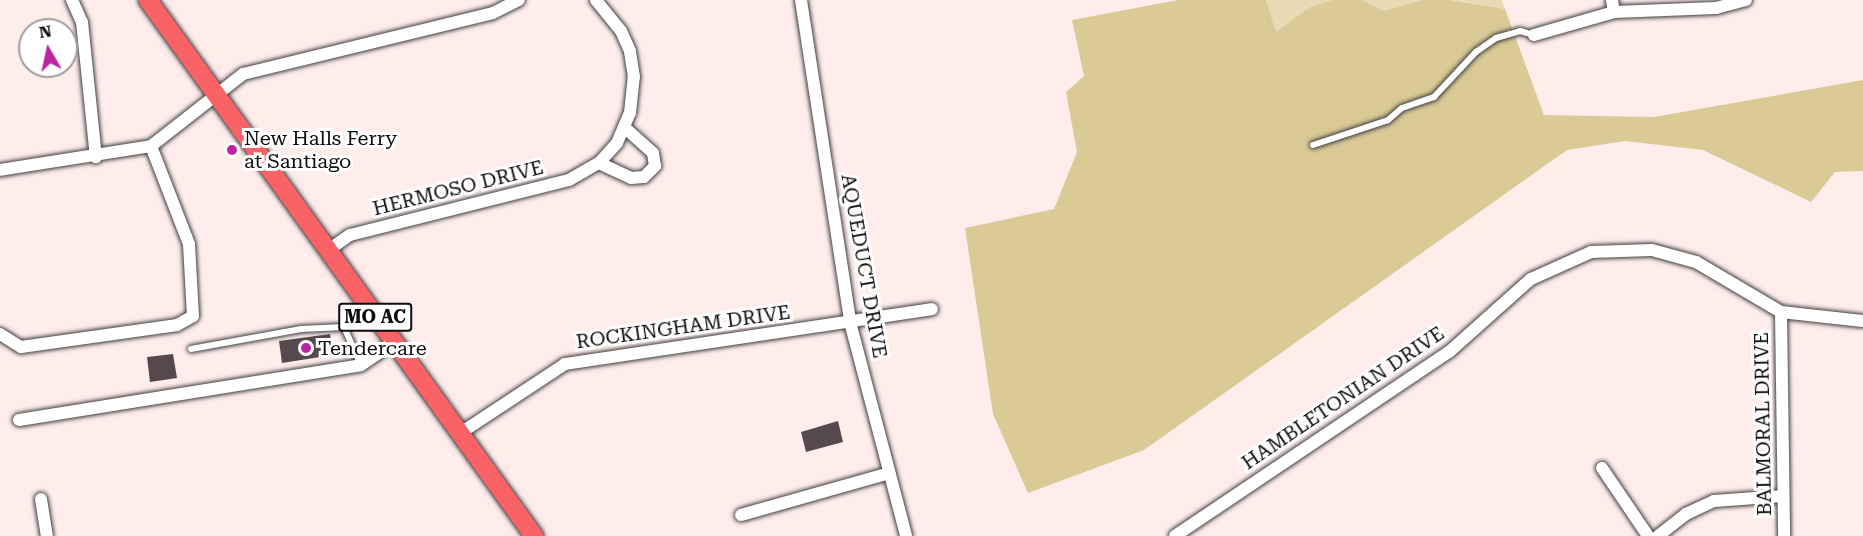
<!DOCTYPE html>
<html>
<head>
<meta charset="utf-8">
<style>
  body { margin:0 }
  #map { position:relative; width:1863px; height:536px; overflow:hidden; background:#ffedec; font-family:"Roboto Serif",serif }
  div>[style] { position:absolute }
  .green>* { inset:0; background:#e9dab6 }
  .forest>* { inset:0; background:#daca96 }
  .building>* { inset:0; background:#55494e }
  .roads { filter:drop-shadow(0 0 2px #404040) drop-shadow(0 0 2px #404040) }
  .service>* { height:6px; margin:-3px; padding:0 3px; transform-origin:3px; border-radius:3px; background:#fff }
  .minor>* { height:12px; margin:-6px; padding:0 6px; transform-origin:6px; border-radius:6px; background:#fff }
  .primary>* { height:18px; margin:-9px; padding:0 9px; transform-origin:9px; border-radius:9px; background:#f96267 }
  .dots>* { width:16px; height:16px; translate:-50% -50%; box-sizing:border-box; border:3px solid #fff; border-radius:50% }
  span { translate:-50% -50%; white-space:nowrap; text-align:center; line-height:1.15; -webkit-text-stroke:6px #fff; paint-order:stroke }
  .shield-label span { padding:2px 4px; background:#fff; border:2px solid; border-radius:4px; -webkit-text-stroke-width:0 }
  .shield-label { font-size:18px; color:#0d0d0d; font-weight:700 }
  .poi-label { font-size:20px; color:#0d0d0d }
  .left { translate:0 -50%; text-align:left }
  .street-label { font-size:20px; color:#0d0d0d }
  .north { position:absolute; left:18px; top:18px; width:60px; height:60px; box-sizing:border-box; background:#fff; border:2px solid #9e9e9e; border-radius:50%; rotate:351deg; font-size:16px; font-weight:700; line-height:24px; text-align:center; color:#0d0d0d }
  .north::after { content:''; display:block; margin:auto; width:21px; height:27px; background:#bd24a4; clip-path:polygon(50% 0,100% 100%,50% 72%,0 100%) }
</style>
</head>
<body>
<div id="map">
  <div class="green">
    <div style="clip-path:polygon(1266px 0,1332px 0,1310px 7px,1276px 32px)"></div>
    <div style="clip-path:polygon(1362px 0,1421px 0,1384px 11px)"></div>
    <div style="clip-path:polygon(1451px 0,1502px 0,1505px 9px,1466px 2px)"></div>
  </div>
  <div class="forest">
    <div style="clip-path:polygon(1178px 0,1266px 0,1276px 32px,1310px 7px,1332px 0,1362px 0,1384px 11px,1421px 0,1451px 0,1505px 9px,1544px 115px,1654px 117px,1863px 80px,1863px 171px,1835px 172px,1811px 202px,1703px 150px,1625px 141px,1567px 150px,1144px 450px,1028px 493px,993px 414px,965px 228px,1054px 209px,1077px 152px,1066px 92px,1084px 76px,1072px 20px)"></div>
  </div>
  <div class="building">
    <div style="clip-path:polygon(330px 334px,333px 355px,282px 363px,279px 341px)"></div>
    <div style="clip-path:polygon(173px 354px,177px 378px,150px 382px,147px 357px)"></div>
    <div style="clip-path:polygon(838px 421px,843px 442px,806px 452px,801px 432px)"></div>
  </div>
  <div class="roads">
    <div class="service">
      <div style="left:1313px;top:145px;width:79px;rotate:-18.4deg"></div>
      <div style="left:1388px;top:120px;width:18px;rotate:-41deg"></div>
      <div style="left:1402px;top:108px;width:34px;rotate:-19deg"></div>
      <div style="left:1434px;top:97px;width:62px;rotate:-47deg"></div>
      <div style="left:1476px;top:52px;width:24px;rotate:-35deg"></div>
      <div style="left:1496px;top:38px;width:25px;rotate:-16deg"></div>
      <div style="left:1520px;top:31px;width:15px;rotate:16deg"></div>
      <div style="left:191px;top:349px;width:112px;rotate:-10.3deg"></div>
      <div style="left:301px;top:329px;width:43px;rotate:-2.7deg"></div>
      <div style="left:361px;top:365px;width:42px;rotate:-114.1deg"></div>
      <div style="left:344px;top:327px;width:30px;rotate:-28deg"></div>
    </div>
    <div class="minor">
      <div style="left:72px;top:0;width:24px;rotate:66deg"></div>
      <div style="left:82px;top:22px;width:136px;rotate:84.1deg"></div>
      <div style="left:801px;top:0;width:326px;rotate:81.3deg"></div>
      <div style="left:850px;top:322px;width:221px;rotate:75.3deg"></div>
      <div style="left:1612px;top:0;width:12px;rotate:81deg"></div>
      <div style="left:1534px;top:35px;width:83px;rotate:-16deg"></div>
      <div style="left:1614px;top:12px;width:102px;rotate:-2.2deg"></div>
      <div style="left:1716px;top:8px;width:31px;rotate:-15deg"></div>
      <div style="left:599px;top:163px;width:35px;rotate:25deg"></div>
      <div style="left:631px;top:178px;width:13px;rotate:-4deg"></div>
      <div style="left:644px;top:177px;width:16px;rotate:-45deg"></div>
      <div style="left:655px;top:166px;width:13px;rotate:-99deg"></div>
      <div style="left:653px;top:153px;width:39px;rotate:-138deg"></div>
      <div style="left:0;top:170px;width:153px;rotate:-9deg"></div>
      <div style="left:151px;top:146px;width:117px;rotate:-38deg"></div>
      <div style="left:243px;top:74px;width:257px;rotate:-13.7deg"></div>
      <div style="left:493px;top:13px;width:29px;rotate:-27deg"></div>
      <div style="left:327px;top:251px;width:28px;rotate:-35deg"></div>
      <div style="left:350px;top:235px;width:226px;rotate:-14.1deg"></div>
      <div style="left:569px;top:180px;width:34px;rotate:-30deg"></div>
      <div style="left:599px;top:163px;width:27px;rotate:-48deg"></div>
      <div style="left:617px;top:143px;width:33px;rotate:-67deg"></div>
      <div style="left:630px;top:113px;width:36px;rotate:-84deg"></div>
      <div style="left:634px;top:77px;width:26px;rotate:-99deg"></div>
      <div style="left:630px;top:51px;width:22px;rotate:-114deg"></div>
      <div style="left:621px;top:31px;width:40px;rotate:-129deg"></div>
      <div style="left:1781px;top:312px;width:224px;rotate:89.2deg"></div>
      <div style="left:0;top:334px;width:25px;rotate:32deg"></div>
      <div style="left:21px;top:347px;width:158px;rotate:-8deg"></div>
      <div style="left:177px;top:325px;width:18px;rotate:-29deg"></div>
      <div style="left:193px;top:316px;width:72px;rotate:-93.2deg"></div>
      <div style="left:189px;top:244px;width:105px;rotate:-111.2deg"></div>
      <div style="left:19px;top:420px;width:346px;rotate:-9.1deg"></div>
      <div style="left:361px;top:365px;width:40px;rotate:-34deg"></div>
      <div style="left:459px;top:434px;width:127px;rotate:-33.4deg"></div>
      <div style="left:565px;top:364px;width:371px;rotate:-8.5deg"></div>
      <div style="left:1602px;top:468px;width:82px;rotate:55.9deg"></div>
      <div style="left:41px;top:499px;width:37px;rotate:81deg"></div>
      <div style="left:741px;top:515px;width:154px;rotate:-15.8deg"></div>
      <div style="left:1175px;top:536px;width:330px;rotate:-33.9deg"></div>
      <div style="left:1449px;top:352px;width:110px;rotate:-41.7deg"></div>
      <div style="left:1531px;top:279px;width:66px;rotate:-24.2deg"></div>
      <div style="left:1591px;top:252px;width:61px;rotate:-1.9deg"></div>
      <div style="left:1652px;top:250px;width:46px;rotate:15.3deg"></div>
      <div style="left:1696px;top:262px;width:99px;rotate:30.5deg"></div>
      <div style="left:1781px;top:312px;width:82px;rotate:6.3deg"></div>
      <div style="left:1658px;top:536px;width:36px;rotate:-38deg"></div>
      <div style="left:1686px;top:514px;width:31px;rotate:-25deg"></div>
      <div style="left:1714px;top:501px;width:69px;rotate:-4.1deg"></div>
    </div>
    <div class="primary">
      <div style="left:148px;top:0;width:661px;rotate:54.24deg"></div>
    </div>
  </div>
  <div class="dots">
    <div style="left:232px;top:150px;background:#bd24a4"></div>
    <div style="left:306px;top:348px;background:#bd24a4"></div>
  </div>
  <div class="shield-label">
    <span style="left:375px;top:317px">MO AC</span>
  </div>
  <div class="poi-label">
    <span class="left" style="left:244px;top:150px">New Halls Ferry<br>at Santiago</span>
    <span class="left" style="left:318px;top:348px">Tendercare</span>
  </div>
  <div class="street-label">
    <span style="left:458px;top:188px;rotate:-14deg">HERMOSO DRIVE</span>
    <span style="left:864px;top:266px;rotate:80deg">AQUEDUCT DRIVE</span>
    <span style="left:683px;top:327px;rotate:-8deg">ROCKINGHAM DRIVE</span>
    <span style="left:1343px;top:398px;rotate:-34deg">HAMBLETONIAN DRIVE</span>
    <span style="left:1763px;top:424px;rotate:-91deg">BALMORAL DRIVE</span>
  </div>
  <div class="north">N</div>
</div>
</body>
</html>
